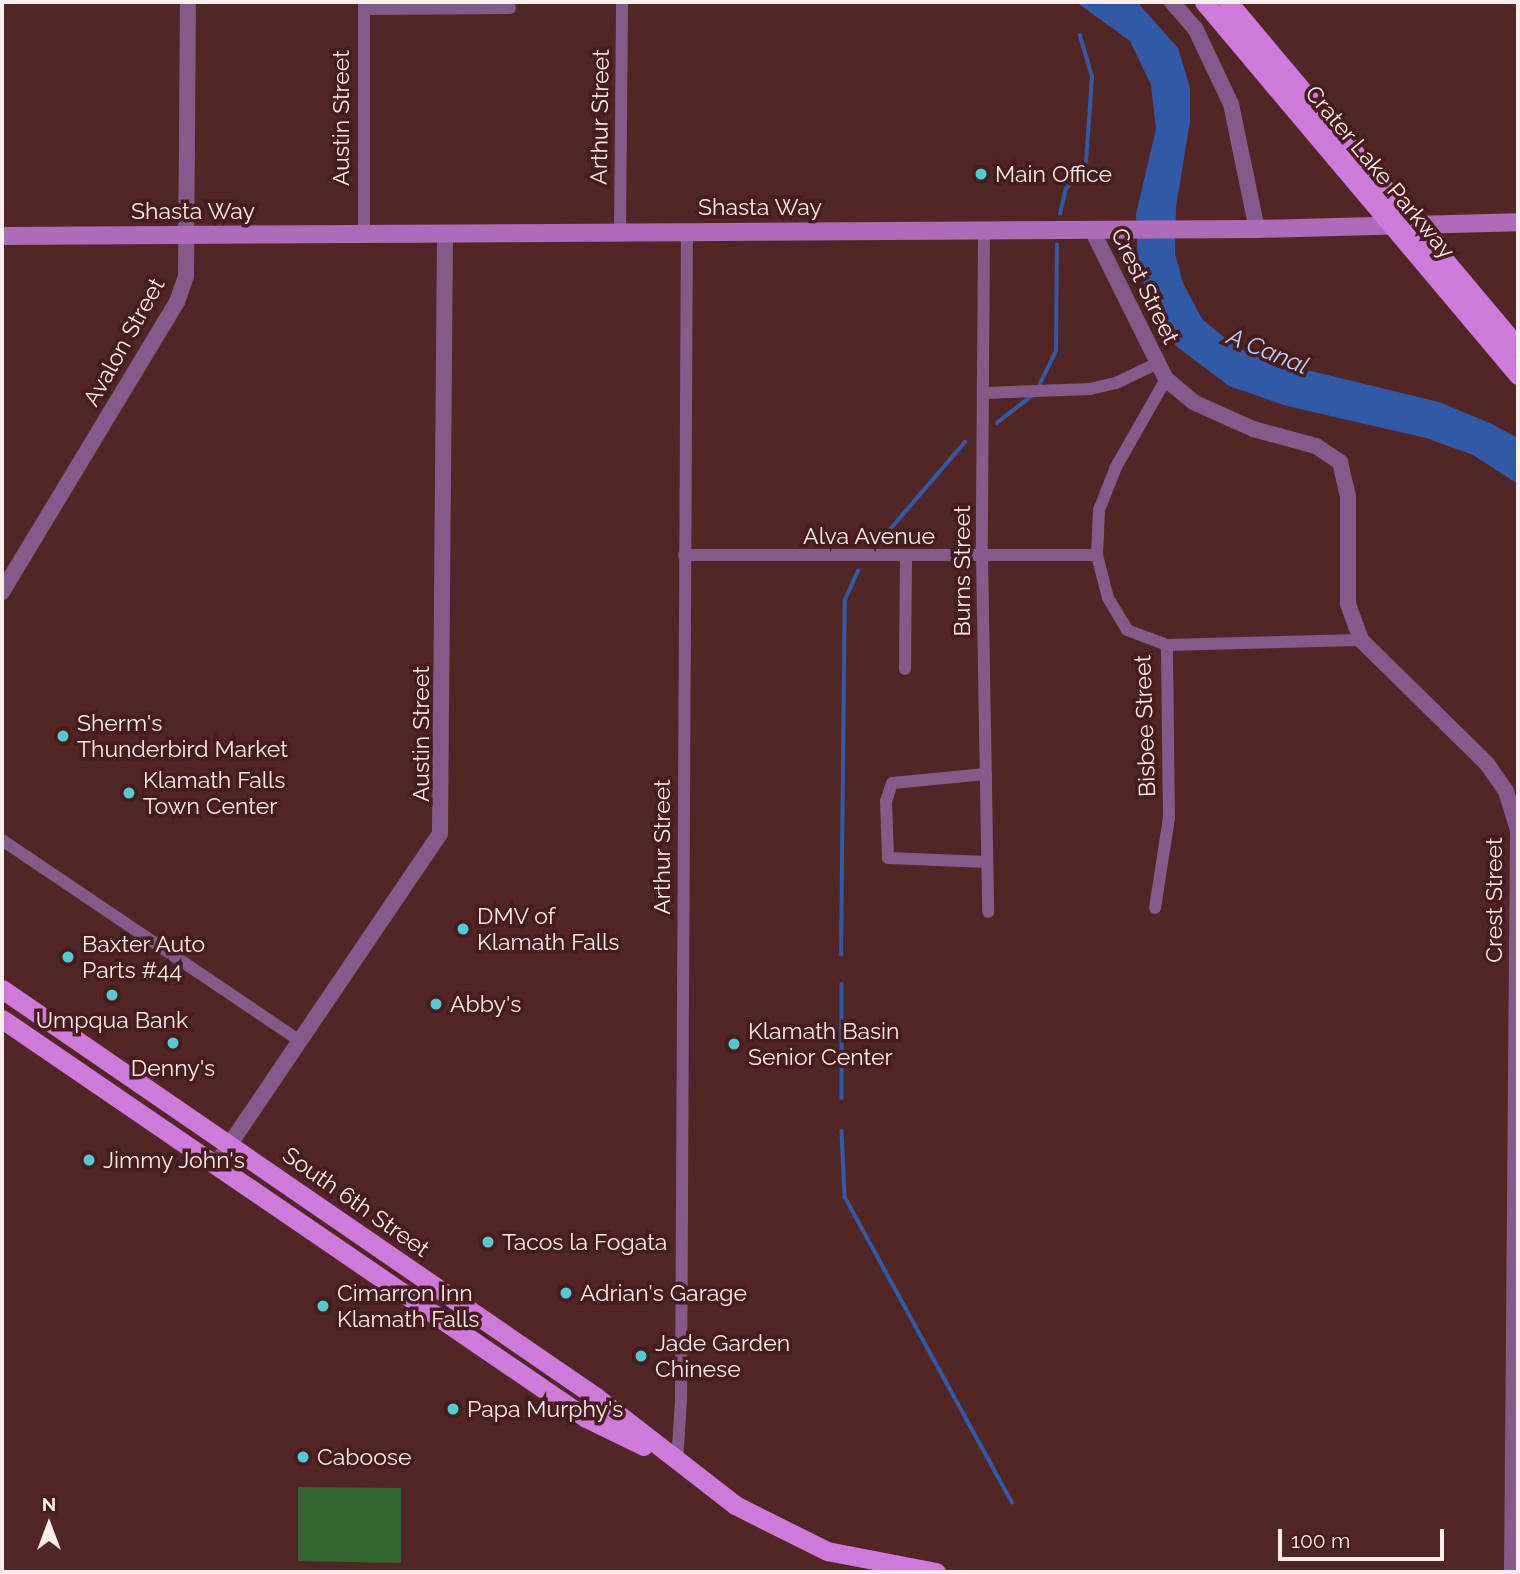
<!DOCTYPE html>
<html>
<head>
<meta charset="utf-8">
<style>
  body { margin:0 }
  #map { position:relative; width:1520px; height:1574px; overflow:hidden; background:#532626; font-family:Raleway,sans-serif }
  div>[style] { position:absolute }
  .green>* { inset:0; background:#356531 }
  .water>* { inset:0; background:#3059a8 }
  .stream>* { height:3.5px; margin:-1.75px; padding:0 1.75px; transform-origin:1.75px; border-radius:1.75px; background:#3059a8 }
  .minor>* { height:12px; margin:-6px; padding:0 6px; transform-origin:6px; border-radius:6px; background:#835a8a }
  .tertiary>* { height:16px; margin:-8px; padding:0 8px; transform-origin:8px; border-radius:8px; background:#835a8a }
  .secondary>* { height:18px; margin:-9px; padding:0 9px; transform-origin:9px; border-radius:9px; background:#ae6cb8 }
  .primary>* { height:19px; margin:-9.5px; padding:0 9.5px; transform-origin:9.5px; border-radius:9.5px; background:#cf79dc }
  .dots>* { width:19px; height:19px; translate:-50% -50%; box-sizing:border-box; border:4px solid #481c1c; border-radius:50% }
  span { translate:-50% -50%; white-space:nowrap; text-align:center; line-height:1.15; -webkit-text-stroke:7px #481c1c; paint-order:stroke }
  .street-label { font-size:23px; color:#fbefee }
  .poi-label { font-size:23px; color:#fbefee }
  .left { translate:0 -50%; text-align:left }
  .water-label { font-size:24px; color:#bbd3fe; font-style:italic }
  .frame { position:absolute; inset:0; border:4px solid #fbefee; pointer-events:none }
  .north { position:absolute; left:14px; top:1490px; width:70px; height:70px; -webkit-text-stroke:5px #481c1c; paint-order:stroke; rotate:0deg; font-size:19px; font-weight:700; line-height:28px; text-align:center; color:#fbefee }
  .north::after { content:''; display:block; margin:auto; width:24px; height:32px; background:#fbefee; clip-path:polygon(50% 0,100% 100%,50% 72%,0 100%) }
  .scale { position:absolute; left:1278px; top:1529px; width:166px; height:32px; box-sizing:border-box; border:4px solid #fbefee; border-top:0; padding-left:9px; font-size:21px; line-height:24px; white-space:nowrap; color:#fbefee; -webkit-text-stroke:5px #481c1c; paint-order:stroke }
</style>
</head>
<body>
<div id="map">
  <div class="green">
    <div style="clip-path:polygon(298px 1487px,401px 1488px,401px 1563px,298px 1561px)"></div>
  </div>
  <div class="water">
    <div style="clip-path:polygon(1076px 2px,1137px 2px,1178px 48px,1190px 88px,1190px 121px,1176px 207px,1175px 254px,1183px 283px,1202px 319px,1237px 348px,1278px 363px,1439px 402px,1490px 423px,1518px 438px,1518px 484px,1473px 455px,1426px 438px,1287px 406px,1229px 386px,1176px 346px,1160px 325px,1138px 267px,1136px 214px,1156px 129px,1151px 85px,1130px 41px)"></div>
  </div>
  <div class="stream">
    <div style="left:1060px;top:214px;width:26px;rotate:-77deg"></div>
    <div style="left:1066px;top:189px;width:33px;rotate:-52deg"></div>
    <div style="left:1086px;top:163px;width:86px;rotate:-86deg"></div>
    <div style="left:1092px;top:77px;width:43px;rotate:-106.3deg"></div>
    <div style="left:1038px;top:388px;width:41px;rotate:-64.1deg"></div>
    <div style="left:1056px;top:351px;width:106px;rotate:-89.5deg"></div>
    <div style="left:997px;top:423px;width:46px;rotate:-37.9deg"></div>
    <div style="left:881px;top:540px;width:129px;rotate:-49.4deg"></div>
    <div style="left:841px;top:955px;width:355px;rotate:-89.4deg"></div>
    <div style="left:845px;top:600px;width:32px;rotate:-66deg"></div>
    <div style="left:842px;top:984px;width:114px;rotate:90deg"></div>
    <div style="left:842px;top:1131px;width:66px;rotate:87.4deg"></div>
    <div style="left:845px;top:1197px;width:348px;rotate:61.3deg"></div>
  </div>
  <div class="minor">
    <div style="left:364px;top:2px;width:232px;rotate:90deg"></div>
    <div style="left:364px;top:9px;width:146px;rotate:-0.4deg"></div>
    <div style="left:984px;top:231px;width:325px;rotate:90.4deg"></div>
    <div style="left:982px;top:556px;width:356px;rotate:89deg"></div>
    <div style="left:620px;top:233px;width:231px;rotate:-89.5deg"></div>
    <div style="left:1166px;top:379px;width:101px;rotate:119.6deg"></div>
    <div style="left:1116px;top:467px;width:46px;rotate:111.6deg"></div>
    <div style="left:1099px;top:510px;width:45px;rotate:92.5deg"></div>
    <div style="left:1097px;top:555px;width:44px;rotate:75.7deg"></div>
    <div style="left:1108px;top:598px;width:37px;rotate:59deg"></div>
    <div style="left:1127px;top:630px;width:43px;rotate:20.6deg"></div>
    <div style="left:1167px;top:645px;width:194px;rotate:-1.5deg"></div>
    <div style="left:986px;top:393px;width:104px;rotate:-2.2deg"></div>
    <div style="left:1090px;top:389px;width:27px;rotate:-13deg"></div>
    <div style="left:1116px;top:383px;width:47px;rotate:-25.5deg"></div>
    <div style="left:684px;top:555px;width:413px"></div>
    <div style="left:905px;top:669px;width:112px;rotate:-89.5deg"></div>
    <div style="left:986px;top:774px;width:94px;rotate:174.5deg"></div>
    <div style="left:892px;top:783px;width:19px;rotate:108deg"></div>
    <div style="left:886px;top:801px;width:57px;rotate:88deg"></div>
    <div style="left:888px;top:858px;width:99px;rotate:2.3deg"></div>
    <div style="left:2px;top:840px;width:357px;rotate:34deg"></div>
    <div style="left:1155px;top:908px;width:91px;rotate:-81.2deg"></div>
    <div style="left:1169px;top:818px;width:173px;rotate:-90.7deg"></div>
    <div style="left:677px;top:1462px;width:62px;rotate:-86.3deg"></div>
    <div style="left:681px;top:1400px;width:1168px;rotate:-89.71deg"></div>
  </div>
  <div class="tertiary">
    <div style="left:1172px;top:2px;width:35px;rotate:49deg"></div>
    <div style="left:1195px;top:28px;width:84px;rotate:64.7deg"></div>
    <div style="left:1231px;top:104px;width:128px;rotate:78.3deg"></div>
    <div style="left:1092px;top:230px;width:166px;rotate:63.6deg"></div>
    <div style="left:1166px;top:379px;width:35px;rotate:40deg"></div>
    <div style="left:1193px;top:402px;width:66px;rotate:24.2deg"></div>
    <div style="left:1253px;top:429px;width:65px;rotate:15.1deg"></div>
    <div style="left:1316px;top:446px;width:29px;rotate:34deg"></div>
    <div style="left:1340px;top:462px;width:35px;rotate:77deg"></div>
    <div style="left:1348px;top:496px;width:108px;rotate:90deg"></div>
    <div style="left:1348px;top:604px;width:38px;rotate:70deg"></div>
    <div style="left:1361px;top:640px;width:177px;rotate:44.5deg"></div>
    <div style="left:1487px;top:764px;width:33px;rotate:55deg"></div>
    <div style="left:1506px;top:791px;width:41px;rotate:72.9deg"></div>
    <div style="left:1518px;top:830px;width:742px;rotate:90.46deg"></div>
    <div style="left:2px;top:592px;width:339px;rotate:-58.9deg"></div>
    <div style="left:177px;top:302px;width:28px;rotate:-71deg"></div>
    <div style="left:186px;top:276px;width:274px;rotate:-89.6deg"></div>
    <div style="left:215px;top:1166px;width:401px;rotate:-55.9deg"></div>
    <div style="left:440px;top:834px;width:600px;rotate:-89.52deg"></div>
  </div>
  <div class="secondary">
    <div style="left:2px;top:236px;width:1255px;rotate:-0.32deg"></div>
    <div style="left:1257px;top:229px;width:261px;rotate:-1.5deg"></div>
  </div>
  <div class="primary">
    <div style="left:1204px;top:2px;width:488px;rotate:49.9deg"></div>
    <div style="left:1228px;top:2px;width:451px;rotate:50deg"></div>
    <div style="left:2px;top:989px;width:721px;rotate:34.48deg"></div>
    <div style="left:596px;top:1397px;width:176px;rotate:37.8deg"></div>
    <div style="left:735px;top:1505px;width:103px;rotate:26.6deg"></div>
    <div style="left:827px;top:1551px;width:111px;rotate:10.9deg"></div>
    <div style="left:2px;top:1019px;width:707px;rotate:34.34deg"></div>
    <div style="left:586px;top:1418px;width:64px;rotate:25.8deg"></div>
  </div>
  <div class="dots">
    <div style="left:981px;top:174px;background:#51ccd5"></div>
    <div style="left:63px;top:736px;background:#51ccd5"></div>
    <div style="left:129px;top:793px;background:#51ccd5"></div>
    <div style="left:463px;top:929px;background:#51ccd5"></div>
    <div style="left:68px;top:957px;background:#51ccd5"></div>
    <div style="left:112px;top:995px;background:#51ccd5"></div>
    <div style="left:436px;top:1004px;background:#51ccd5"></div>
    <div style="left:173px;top:1043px;background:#51ccd5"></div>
    <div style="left:734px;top:1044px;background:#51ccd5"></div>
    <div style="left:89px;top:1160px;background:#51ccd5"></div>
    <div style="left:488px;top:1242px;background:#51ccd5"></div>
    <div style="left:566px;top:1293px;background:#51ccd5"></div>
    <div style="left:323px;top:1306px;background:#51ccd5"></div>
    <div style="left:641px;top:1356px;background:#51ccd5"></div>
    <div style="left:453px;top:1409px;background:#51ccd5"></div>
    <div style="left:303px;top:1457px;background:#51ccd5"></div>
  </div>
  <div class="street-label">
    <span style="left:600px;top:117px;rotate:-89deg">Arthur Street</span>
    <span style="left:341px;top:118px;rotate:-90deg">Austin Street</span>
    <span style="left:1380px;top:172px;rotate:50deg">Crater Lake Parkway</span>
    <span style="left:760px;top:207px">Shasta Way</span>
    <span style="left:193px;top:211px">Shasta Way</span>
    <span style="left:1145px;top:286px;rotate:64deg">Crest Street</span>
    <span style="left:124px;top:342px;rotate:-61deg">Avalon Street</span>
    <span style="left:869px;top:536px">Alva Avenue</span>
    <span style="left:962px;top:571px;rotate:-90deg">Burns Street</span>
    <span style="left:1145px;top:726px;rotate:-92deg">Bisbee Street</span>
    <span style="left:421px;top:734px;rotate:-90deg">Austin Street</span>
    <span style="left:662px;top:847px;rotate:-90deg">Arthur Street</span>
    <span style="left:1494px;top:900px;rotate:-90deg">Crest Street</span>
    <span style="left:356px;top:1202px;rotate:35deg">South 6th Street</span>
  </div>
  <div class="poi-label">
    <span class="left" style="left:995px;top:174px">Main Office</span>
    <span class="left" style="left:77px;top:736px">Sherm's<br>Thunderbird Market</span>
    <span class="left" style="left:143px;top:793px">Klamath Falls<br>Town Center</span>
    <span class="left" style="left:477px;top:929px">DMV of<br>Klamath Falls</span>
    <span class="left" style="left:82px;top:957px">Baxter Auto<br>Parts #44</span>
    <span class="left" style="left:450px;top:1004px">Abby's</span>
    <span style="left:112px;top:1020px">Umpqua Bank</span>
    <span class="left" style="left:748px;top:1044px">Klamath Basin<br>Senior Center</span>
    <span style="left:173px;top:1068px">Denny's</span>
    <span class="left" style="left:103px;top:1160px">Jimmy John's</span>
    <span class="left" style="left:502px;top:1242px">Tacos la Fogata</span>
    <span class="left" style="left:337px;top:1306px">Cimarron Inn<br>Klamath Falls</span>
    <span class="left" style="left:580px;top:1293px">Adrian's Garage</span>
    <span class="left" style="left:655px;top:1356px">Jade Garden<br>Chinese</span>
    <span class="left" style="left:467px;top:1409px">Papa Murphy's</span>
    <span class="left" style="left:317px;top:1457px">Caboose</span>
  </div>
  <div class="water-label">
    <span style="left:1268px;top:351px;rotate:22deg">A Canal</span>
  </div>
  <div class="frame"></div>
  <div class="north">N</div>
  <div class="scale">100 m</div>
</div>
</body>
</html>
